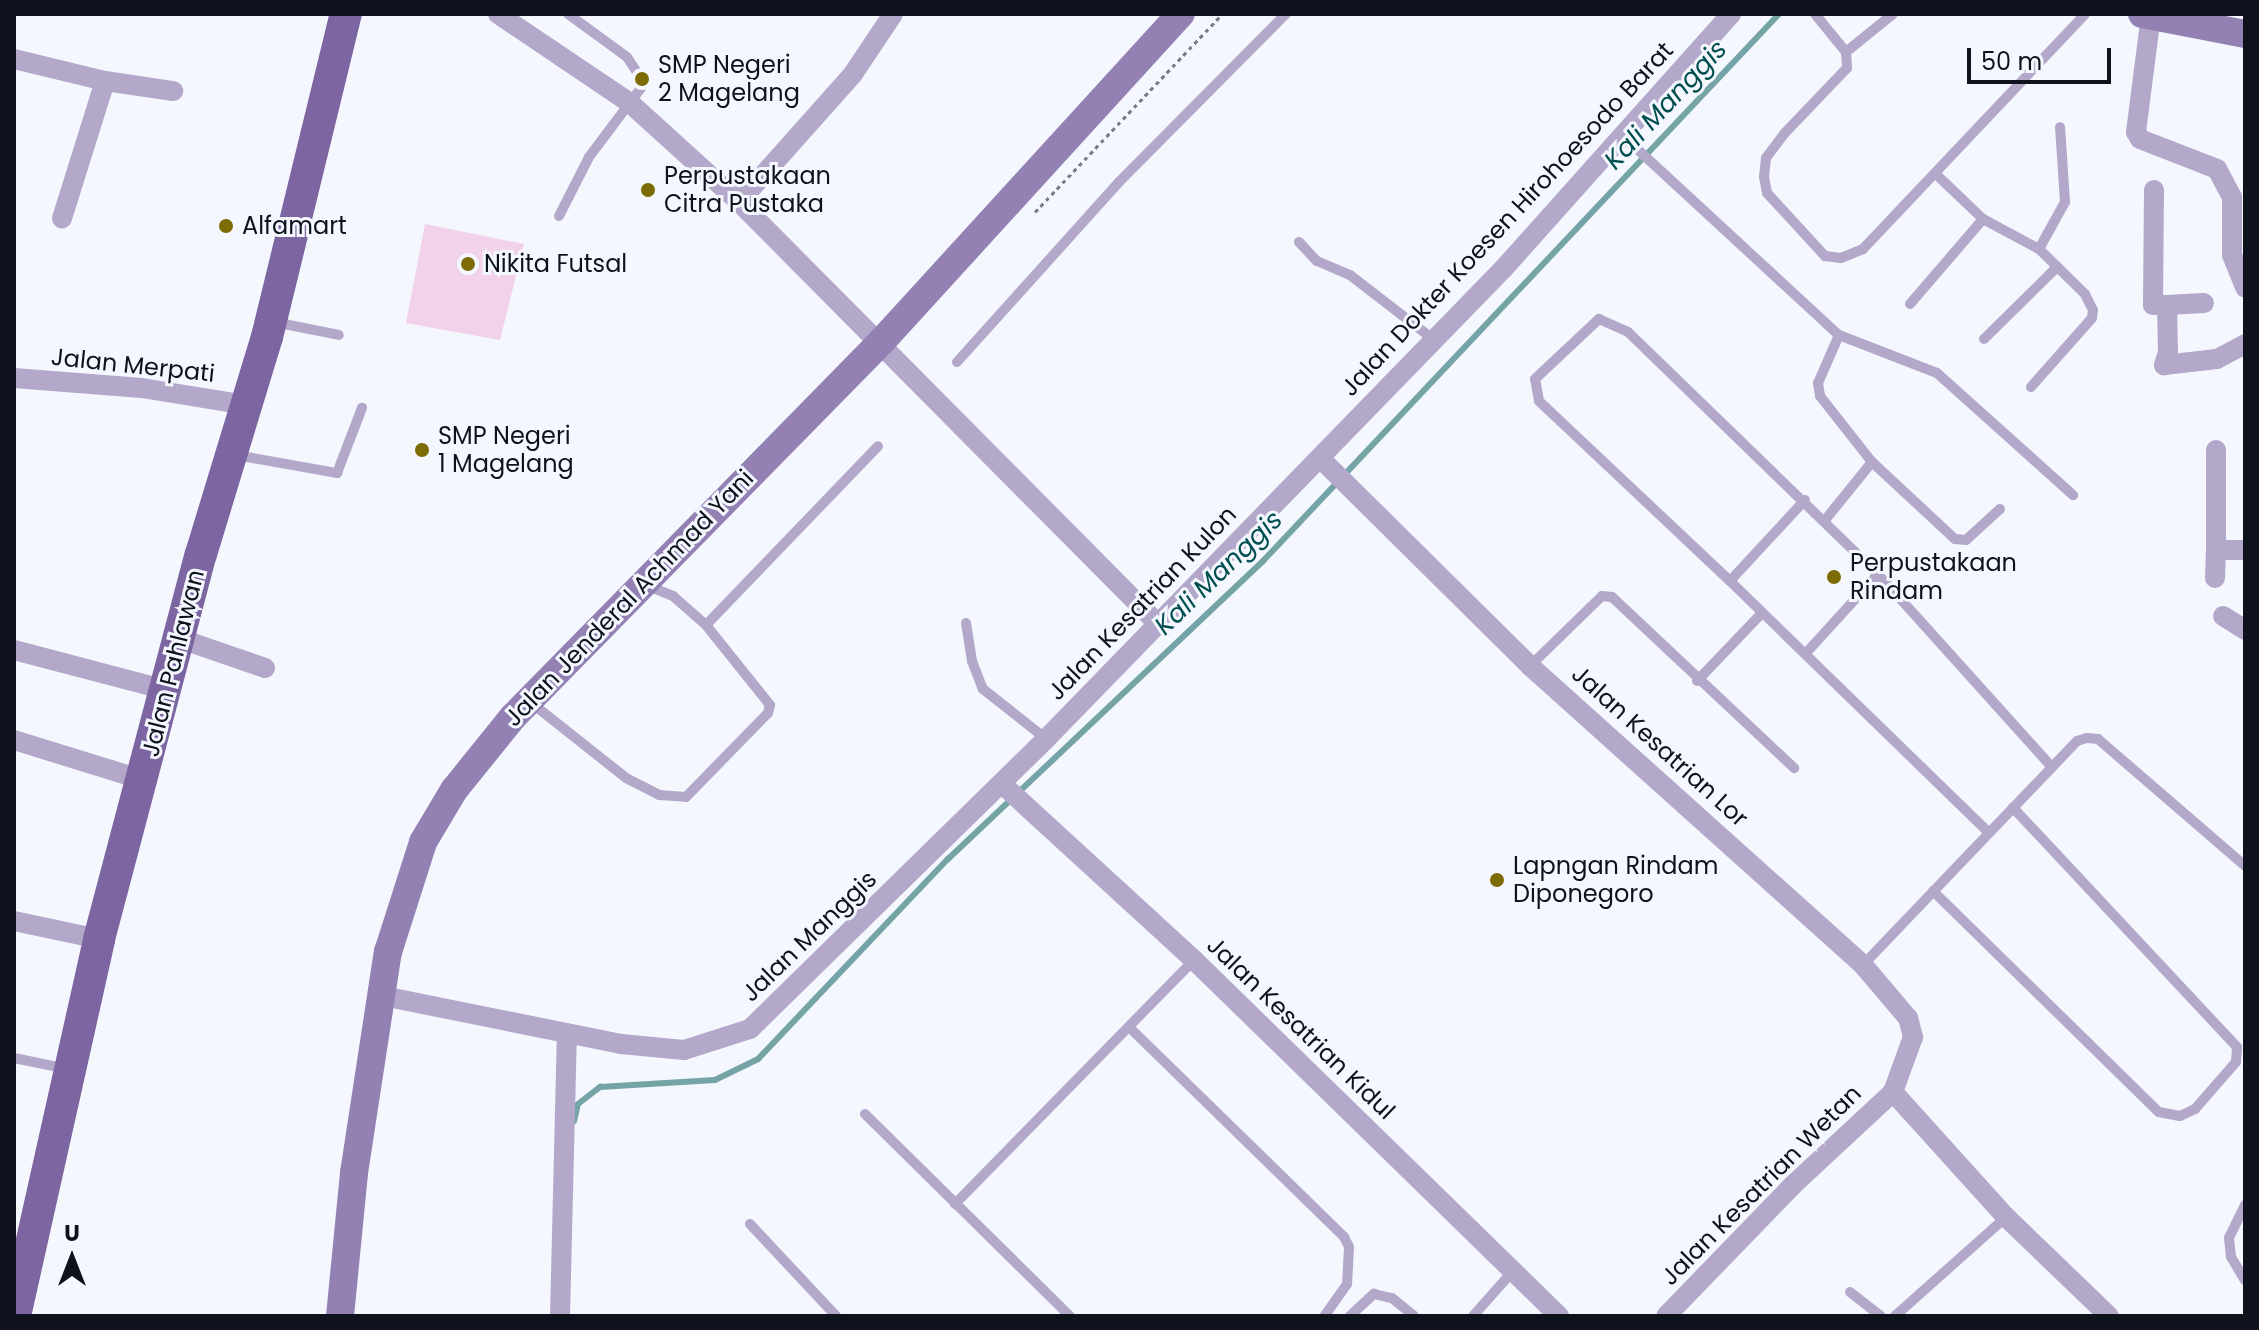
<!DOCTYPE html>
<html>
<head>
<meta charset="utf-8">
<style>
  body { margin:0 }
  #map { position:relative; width:2259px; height:1330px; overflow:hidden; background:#f4f7fe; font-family:Poppins,sans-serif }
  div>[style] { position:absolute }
  .green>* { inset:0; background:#f2d1ea }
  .stream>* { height:6px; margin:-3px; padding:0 3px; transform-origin:3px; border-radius:3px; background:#74a4a6 }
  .path>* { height:3px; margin-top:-1.5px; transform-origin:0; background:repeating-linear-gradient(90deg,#787c85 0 4px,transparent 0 8px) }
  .lane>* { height:10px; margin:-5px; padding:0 5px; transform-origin:5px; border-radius:5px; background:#b3a8ca }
  .street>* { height:20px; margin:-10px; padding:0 10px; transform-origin:10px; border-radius:10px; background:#b3a8ca }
  .secondary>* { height:28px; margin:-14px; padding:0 14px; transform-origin:14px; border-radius:14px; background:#9381b3 }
  .primary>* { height:32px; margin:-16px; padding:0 16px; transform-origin:16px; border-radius:16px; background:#7c65a1 }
  .dots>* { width:22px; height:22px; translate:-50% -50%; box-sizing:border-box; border:4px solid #f4f7fe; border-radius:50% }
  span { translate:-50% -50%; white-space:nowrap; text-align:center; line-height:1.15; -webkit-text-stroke:6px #f4f7fe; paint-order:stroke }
  .poi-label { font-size:24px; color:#0d121d }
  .left { translate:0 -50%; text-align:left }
  .street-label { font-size:24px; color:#0d121d }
  .water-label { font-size:26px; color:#014e51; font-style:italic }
  .frame { position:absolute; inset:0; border:16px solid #0d121d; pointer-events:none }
  .north { position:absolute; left:32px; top:1218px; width:80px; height:80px; -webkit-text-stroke:6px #f4f7fe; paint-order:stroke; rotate:0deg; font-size:22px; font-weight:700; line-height:32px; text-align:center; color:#0d121d }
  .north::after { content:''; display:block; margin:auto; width:28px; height:36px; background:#0d121d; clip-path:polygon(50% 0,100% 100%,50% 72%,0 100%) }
  .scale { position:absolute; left:1967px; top:48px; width:144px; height:36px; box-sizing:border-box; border:4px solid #0d121d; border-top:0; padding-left:10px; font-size:24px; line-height:28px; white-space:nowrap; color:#0d121d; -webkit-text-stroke:6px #f4f7fe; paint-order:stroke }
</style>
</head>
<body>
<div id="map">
  <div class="green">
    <div style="clip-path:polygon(425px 224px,524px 244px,500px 340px,406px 323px)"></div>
  </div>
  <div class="stream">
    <div style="left:574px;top:1121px;width:17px;rotate:-77deg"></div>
    <div style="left:578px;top:1104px;width:28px;rotate:-38deg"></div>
    <div style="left:600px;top:1087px;width:115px;rotate:-3.5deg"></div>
    <div style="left:715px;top:1080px;width:48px;rotate:-26deg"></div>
    <div style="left:758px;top:1059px;width:276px;rotate:-46.5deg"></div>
    <div style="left:948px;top:859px;width:434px;rotate:-43.4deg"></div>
    <div style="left:1263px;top:561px;width:752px;rotate:-46.67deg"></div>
  </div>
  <div class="path">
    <div style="left:1035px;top:212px;width:272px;rotate:-46.6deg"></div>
  </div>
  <div class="lane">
    <div style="left:1815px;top:14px;width:49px;rotate:50.8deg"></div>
    <div style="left:1846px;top:52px;width:16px;rotate:86deg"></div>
    <div style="left:1847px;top:68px;width:91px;rotate:133.7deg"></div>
    <div style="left:1784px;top:134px;width:30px;rotate:127deg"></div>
    <div style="left:1766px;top:158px;width:19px;rotate:96deg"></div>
    <div style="left:1764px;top:177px;width:16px;rotate:79deg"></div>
    <div style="left:1767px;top:193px;width:86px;rotate:47.4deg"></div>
    <div style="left:1825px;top:256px;width:16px;rotate:7deg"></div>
    <div style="left:1841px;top:258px;width:24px;rotate:-22deg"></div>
    <div style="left:1863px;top:249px;width:323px;rotate:-46.6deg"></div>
    <div style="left:1846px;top:52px;width:60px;rotate:-39deg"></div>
    <div style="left:1623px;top:136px;width:294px;rotate:42.7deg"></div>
    <div style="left:1839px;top:335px;width:52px;rotate:113.6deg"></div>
    <div style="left:1818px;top:383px;width:13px;rotate:81deg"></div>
    <div style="left:1820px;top:396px;width:84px;rotate:51.8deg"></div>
    <div style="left:1872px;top:462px;width:75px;rotate:129deg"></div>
    <div style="left:559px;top:216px;width:66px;rotate:-63deg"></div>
    <div style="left:589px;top:157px;width:86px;rotate:-53deg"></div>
    <div style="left:641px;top:88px;width:10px;rotate:-90deg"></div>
    <div style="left:641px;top:78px;width:25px;rotate:-124deg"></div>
    <div style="left:627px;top:57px;width:73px;rotate:-143.9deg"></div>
    <div style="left:1983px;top:219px;width:64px;rotate:28.2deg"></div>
    <div style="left:2039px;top:249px;width:54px;rotate:-61deg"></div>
    <div style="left:2065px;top:202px;width:75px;rotate:-93.8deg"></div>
    <div style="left:1299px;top:242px;width:26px;rotate:47deg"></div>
    <div style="left:1317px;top:261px;width:36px;rotate:23deg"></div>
    <div style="left:1350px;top:275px;width:106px;rotate:37.7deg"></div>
    <div style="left:1910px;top:304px;width:112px;rotate:-49.3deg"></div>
    <div style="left:1983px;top:219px;width:64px;rotate:-136.3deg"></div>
    <div style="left:274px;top:322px;width:66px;rotate:11.3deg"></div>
    <div style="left:1839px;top:335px;width:105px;rotate:21.2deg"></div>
    <div style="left:1937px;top:373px;width:183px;rotate:41.9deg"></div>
    <div style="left:1984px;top:339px;width:103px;rotate:-44.6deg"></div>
    <div style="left:957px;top:362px;width:242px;rotate:-48deg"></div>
    <div style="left:1119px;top:182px;width:237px;rotate:-45.2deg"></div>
    <div style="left:2031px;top:387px;width:92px;rotate:-48.5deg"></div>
    <div style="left:2092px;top:318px;width:8px;rotate:-83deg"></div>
    <div style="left:2093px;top:310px;width:18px;rotate:-117deg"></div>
    <div style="left:2085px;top:294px;width:64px;rotate:-135.6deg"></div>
    <div style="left:236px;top:455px;width:103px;rotate:10.1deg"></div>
    <div style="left:337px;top:473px;width:70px;rotate:-69deg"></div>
    <div style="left:1872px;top:462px;width:113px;rotate:42.9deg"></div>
    <div style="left:1955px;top:539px;width:11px;rotate:5deg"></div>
    <div style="left:1966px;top:540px;width:46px;rotate:-42.4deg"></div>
    <div style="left:1805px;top:500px;width:110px;rotate:132.8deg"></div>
    <div style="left:1730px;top:581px;width:361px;rotate:44.2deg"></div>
    <div style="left:1730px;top:581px;width:262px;rotate:-136.7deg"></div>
    <div style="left:1539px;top:401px;width:22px;rotate:-100deg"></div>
    <div style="left:1535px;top:379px;width:88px;rotate:-43.2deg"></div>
    <div style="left:1599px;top:319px;width:32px;rotate:24deg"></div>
    <div style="left:1628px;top:332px;width:348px;rotate:44.1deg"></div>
    <div style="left:966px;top:623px;width:38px;rotate:81deg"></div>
    <div style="left:972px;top:661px;width:30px;rotate:69deg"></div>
    <div style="left:983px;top:689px;width:80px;rotate:38.4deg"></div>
    <div style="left:706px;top:625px;width:248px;rotate:-46.1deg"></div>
    <div style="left:1807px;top:652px;width:105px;rotate:-47.7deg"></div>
    <div style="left:1878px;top:574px;width:260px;rotate:48deg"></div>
    <div style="left:1530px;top:666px;width:100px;rotate:-44.2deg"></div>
    <div style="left:1602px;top:596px;width:10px;rotate:6deg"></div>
    <div style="left:1612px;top:597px;width:250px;rotate:43.2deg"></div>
    <div style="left:1697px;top:681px;width:93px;rotate:-46.3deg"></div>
    <div style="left:529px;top:701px;width:124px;rotate:38.4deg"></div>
    <div style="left:626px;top:778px;width:37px;rotate:27deg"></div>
    <div style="left:659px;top:795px;width:27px;rotate:4deg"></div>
    <div style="left:686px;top:797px;width:117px;rotate:-45.7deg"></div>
    <div style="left:768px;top:713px;width:8px;rotate:-76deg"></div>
    <div style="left:770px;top:705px;width:102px;rotate:-128.7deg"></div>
    <div style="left:706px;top:625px;width:44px;rotate:-138.7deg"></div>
    <div style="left:673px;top:596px;width:27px;rotate:-158deg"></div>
    <div style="left:1933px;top:891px;width:316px;rotate:44.4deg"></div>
    <div style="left:2159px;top:1112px;width:21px;rotate:11deg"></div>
    <div style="left:2180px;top:1116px;width:17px;rotate:-25deg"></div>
    <div style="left:2195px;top:1109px;width:62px;rotate:-48.9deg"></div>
    <div style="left:2236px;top:1062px;width:15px;rotate:-86deg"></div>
    <div style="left:2237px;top:1047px;width:328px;rotate:-133.1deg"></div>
    <div style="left:1863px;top:965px;width:310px;rotate:-46.3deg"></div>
    <div style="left:2077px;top:741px;width:10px;rotate:-17deg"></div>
    <div style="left:2087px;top:738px;width:11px;rotate:5deg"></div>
    <div style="left:2098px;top:739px;width:194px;rotate:40.8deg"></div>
    <div style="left:1129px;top:1027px;width:301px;rotate:44.3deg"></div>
    <div style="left:1344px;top:1237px;width:11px;rotate:63deg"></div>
    <div style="left:1349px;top:1247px;width:37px;rotate:93deg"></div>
    <div style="left:1347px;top:1284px;width:39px;rotate:125deg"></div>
    <div style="left:14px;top:1058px;width:54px;rotate:11.7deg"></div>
    <div style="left:865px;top:1114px;width:288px;rotate:44.6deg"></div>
    <div style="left:955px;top:1204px;width:342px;rotate:-45.6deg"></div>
    <div style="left:2245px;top:1205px;width:37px;rotate:116deg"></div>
    <div style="left:2229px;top:1238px;width:19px;rotate:84deg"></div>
    <div style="left:2231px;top:1257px;width:27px;rotate:59deg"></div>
    <div style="left:750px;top:1224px;width:126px;rotate:46.9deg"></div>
    <div style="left:1850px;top:1292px;width:39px;rotate:38deg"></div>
    <div style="left:1350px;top:1316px;width:33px;rotate:-43deg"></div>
    <div style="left:1374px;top:1294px;width:18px;rotate:13deg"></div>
    <div style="left:1392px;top:1298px;width:28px;rotate:39deg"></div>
    <div style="left:1473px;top:1316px;width:60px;rotate:-48.4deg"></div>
    <div style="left:1895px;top:1316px;width:149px;rotate:-41.7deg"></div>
  </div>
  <div class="street">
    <div style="left:498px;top:14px;width:159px;rotate:34deg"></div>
    <div style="left:630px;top:103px;width:147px;rotate:42.2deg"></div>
    <div style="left:739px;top:202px;width:593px;rotate:45.2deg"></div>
    <div style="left:2151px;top:15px;width:118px;rotate:97.3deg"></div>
    <div style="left:2136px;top:132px;width:8px;rotate:60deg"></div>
    <div style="left:2140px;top:139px;width:83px;rotate:21.3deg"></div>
    <div style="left:2217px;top:169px;width:32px;rotate:62deg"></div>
    <div style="left:2232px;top:197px;width:58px;rotate:90deg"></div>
    <div style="left:2232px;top:255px;width:35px;rotate:68deg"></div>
    <div style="left:14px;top:59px;width:94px;rotate:13.6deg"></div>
    <div style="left:105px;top:81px;width:144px;rotate:107.4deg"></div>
    <div style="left:105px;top:81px;width:69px;rotate:8.4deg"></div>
    <div style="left:2154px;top:190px;width:115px;rotate:90.5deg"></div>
    <div style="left:2153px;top:305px;width:14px"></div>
    <div style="left:2167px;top:305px;width:47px;rotate:88.8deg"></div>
    <div style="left:2168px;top:352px;width:14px;rotate:107deg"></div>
    <div style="left:2164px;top:365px;width:53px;rotate:-6.5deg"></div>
    <div style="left:2217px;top:359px;width:32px;rotate:-28deg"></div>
    <div style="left:739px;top:202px;width:171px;rotate:-48.3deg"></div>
    <div style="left:853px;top:74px;width:72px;rotate:-56.3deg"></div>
    <div style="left:2167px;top:305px;width:37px;rotate:-3deg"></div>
    <div style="left:14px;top:378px;width:128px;rotate:4.5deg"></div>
    <div style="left:142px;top:388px;width:105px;rotate:9.3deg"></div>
    <div style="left:2216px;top:450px;width:100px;rotate:90deg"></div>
    <div style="left:2216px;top:550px;width:29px"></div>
    <div style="left:1320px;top:458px;width:296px;rotate:44.7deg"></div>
    <div style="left:1530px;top:666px;width:448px;rotate:41.9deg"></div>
    <div style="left:1863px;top:965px;width:70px;rotate:49.7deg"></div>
    <div style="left:1908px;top:1018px;width:20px;rotate:75deg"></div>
    <div style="left:1913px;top:1037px;width:59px;rotate:110deg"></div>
    <div style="left:1893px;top:1092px;width:137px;rotate:137.1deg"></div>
    <div style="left:1793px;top:1185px;width:182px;rotate:134.1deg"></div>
    <div style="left:2215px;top:578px;width:28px;rotate:-88deg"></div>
    <div style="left:2223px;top:616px;width:26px;rotate:32deg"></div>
    <div style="left:178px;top:638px;width:92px;rotate:19deg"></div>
    <div style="left:14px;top:650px;width:157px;rotate:14.7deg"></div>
    <div style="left:14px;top:740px;width:135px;rotate:17.2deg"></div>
    <div style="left:1002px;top:784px;width:260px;rotate:42.5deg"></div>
    <div style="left:1194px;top:960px;width:510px;rotate:44.28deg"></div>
    <div style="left:14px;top:921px;width:87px;rotate:12deg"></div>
    <div style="left:383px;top:996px;width:243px;rotate:11.4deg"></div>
    <div style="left:621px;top:1044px;width:63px;rotate:5.4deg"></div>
    <div style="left:684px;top:1050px;width:69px;rotate:-17.7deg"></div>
    <div style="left:750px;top:1029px;width:414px;rotate:-44.4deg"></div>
    <div style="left:1046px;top:739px;width:657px;rotate:-45.8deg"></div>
    <div style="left:1504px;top:268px;width:341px;rotate:-48.2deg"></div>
    <div style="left:1893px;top:1092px;width:169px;rotate:47.9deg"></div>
    <div style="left:2006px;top:1217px;width:143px;rotate:43.9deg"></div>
    <div style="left:560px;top:1316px;width:282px;rotate:-88.6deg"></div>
  </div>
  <div class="secondary">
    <div style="left:2142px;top:14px;width:105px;rotate:11deg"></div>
    <div style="left:340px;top:1316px;width:144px;rotate:-84.4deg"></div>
    <div style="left:354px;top:1173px;width:224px;rotate:-81.3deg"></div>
    <div style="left:388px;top:952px;width:115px;rotate:-72.3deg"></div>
    <div style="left:423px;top:842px;width:61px;rotate:-59.2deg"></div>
    <div style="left:454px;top:790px;width:94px;rotate:-51.1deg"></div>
    <div style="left:513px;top:717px;width:527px;rotate:-45.54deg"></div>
    <div style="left:882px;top:341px;width:443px;rotate:-47.6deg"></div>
  </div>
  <div class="primary">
    <div style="left:15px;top:1316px;width:386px;rotate:-77.4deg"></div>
    <div style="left:99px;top:939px;width:398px;rotate:-75.2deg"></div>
    <div style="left:201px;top:554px;width:227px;rotate:-73.1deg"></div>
    <div style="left:267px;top:337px;width:333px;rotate:-76.3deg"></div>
  </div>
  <div class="dots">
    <div style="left:642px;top:79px;background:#7d6c05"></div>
    <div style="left:648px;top:190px;background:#7d6c05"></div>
    <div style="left:226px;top:226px;background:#7d6c05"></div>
    <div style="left:468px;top:264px;background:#7d6c05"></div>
    <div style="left:422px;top:450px;background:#7d6c05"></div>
    <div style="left:1834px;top:577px;background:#7d6c05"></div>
    <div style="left:1497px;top:880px;background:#7d6c05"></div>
  </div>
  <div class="poi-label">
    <span class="left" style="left:658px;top:79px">SMP Negeri<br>2 Magelang</span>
    <span class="left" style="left:664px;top:190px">Perpustakaan<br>Citra Pustaka</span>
    <span class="left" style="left:242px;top:226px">Alfamart</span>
    <span class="left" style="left:484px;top:264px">Nikita Futsal</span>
    <span class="left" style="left:438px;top:450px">SMP Negeri<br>1 Magelang</span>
    <span class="left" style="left:1850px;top:577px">Perpustakaan<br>Rindam</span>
    <span class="left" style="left:1513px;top:880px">Lapngan Rindam<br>Diponegoro</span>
  </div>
  <div class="street-label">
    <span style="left:1507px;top:219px;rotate:-47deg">Jalan Dokter Koesen Hirohoesodo Barat</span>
    <span style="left:133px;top:365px;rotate:6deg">Jalan Merpati</span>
    <span style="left:629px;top:598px;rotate:-46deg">Jalan Jenderal Achmad Yani</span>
    <span style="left:1142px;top:603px;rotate:-46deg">Jalan Kesatrian Kulon</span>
    <span style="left:173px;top:663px;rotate:-76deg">Jalan Pahlawan</span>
    <span style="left:1660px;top:746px;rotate:42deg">Jalan Kesatrian Lor</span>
    <span style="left:809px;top:936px;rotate:-44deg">Jalan Manggis</span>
    <span style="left:1301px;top:1028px;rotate:44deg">Jalan Kesatrian Kidul</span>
    <span style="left:1761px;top:1185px;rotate:-45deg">Jalan Kesatrian Wetan</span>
  </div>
  <div class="water-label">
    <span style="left:1666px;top:105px;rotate:-47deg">Kali Manggis</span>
    <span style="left:1219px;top:573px;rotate:-44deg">Kali Manggis</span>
  </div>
  <div class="frame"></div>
  <div class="north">U</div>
  <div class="scale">50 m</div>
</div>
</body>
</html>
